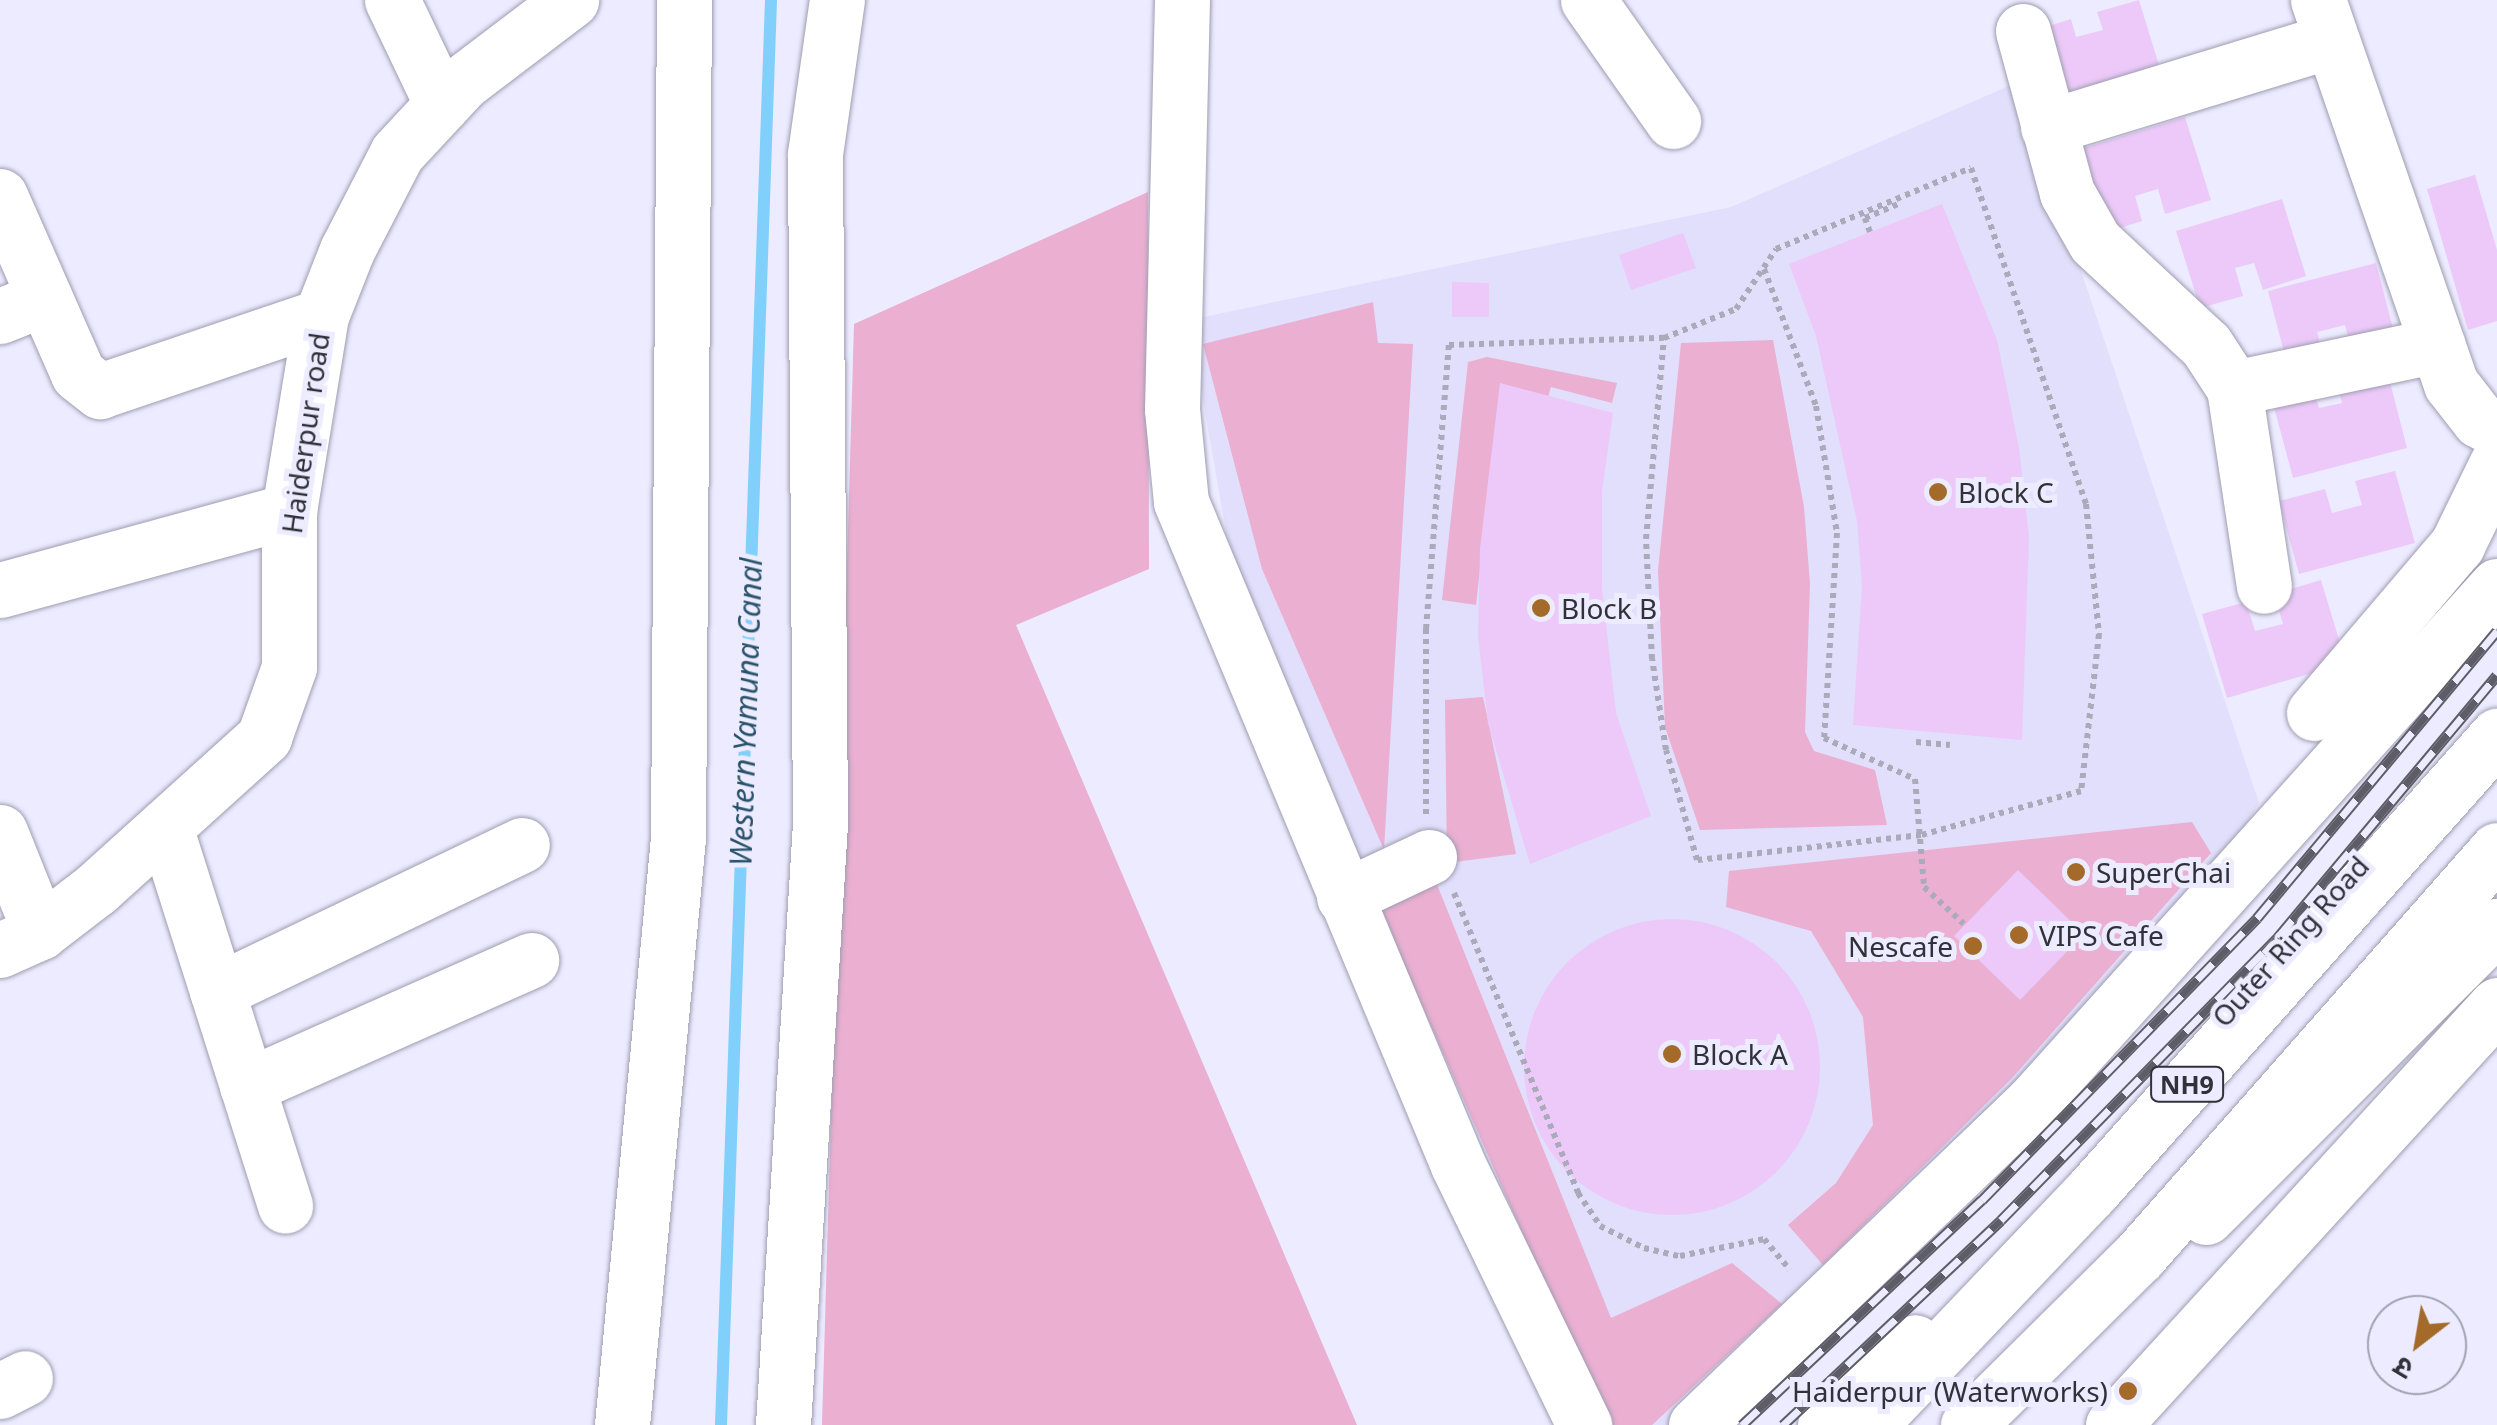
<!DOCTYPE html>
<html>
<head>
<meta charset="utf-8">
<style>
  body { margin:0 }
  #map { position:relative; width:2497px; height:1425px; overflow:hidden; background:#ecebff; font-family:"Noto Sans","Noto Sans Devanagari",sans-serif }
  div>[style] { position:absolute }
  .built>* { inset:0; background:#e1dffb }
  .green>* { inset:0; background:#eaafd1 }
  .stream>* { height:12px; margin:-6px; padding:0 6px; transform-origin:6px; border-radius:6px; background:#81cffb }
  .building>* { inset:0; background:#ecc9f9 }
  .round { border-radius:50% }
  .path>* { height:6px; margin-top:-3px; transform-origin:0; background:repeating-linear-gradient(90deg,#abaaba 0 5px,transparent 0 10px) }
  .roads { filter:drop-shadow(0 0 2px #9f9db0) drop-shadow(0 0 2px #9f9db0) }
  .minor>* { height:55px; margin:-27.5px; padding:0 27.5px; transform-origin:27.5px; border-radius:27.5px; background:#fff }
  .major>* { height:55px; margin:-27.5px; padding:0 27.5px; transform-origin:27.5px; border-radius:27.5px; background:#fff }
  .highway>* { height:55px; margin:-27.5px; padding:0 27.5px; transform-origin:27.5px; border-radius:27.5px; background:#fff }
  .rail>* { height:11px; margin-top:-5.5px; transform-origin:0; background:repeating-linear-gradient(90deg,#ecebff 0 22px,#5d5c67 0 44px); box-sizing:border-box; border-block:2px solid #5d5c67 }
  .dots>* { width:28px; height:28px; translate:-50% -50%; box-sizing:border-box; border:5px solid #ecebff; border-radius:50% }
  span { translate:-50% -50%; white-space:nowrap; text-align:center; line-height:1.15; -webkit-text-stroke:10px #ecebff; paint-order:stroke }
  .shield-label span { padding:2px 8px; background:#ecebff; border:2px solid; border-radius:8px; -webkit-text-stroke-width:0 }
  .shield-label { font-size:25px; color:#323139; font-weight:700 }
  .street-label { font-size:28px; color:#323139 }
  .poi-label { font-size:28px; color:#323139 }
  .left { translate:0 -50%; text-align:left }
  .right { translate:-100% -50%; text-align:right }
  .water-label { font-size:30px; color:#28526a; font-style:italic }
  .north { position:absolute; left:2367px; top:1295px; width:100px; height:100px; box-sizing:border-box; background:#ecebff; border:2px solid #a2a1b0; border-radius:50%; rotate:211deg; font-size:28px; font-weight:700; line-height:40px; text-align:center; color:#323139 }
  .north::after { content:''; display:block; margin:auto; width:35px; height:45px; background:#a46a2a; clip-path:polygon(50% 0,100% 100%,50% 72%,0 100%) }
</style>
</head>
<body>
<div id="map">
  <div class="built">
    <div style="clip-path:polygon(2018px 82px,2259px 803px,2216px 874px,1985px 1124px,1678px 1425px,1598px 1425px,1240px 612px,1189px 320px,1731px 207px)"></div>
  </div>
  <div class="green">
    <div style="clip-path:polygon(1148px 192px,1149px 569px,1016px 625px,1357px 1425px,822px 1425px,854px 324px)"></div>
    <div style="clip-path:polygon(1373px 302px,1378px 343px,1413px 344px,1384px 850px,1262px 569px,1203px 344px)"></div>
    <div style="clip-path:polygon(1773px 340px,1804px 507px,1810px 584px,1805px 732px,1814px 751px,1875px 770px,1887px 825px,1700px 830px,1665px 727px,1658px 571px,1681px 343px)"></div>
    <div style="clip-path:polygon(1487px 357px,1617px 383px,1612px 403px,1551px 387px,1545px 407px,1499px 399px,1476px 605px,1442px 600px,1468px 362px)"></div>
    <div style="clip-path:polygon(1483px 697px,1516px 854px,1447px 863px,1445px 700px)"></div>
    <div style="clip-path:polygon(2192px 822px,2211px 853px,2012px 1078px,1823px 1265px,1788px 1225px,1836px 1183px,1873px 1125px,1863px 1017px,1811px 931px,1726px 907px,1729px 871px)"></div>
    <div style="clip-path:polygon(1436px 882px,1611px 1318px,1732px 1263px,1782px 1304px,1652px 1425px,1607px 1425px,1379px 908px)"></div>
  </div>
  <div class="stream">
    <div style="left:721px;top:1425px;width:1426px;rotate:-87.99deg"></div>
  </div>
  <div class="building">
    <div style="clip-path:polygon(2139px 0,2162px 75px,2056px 106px,2033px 31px,2071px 19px,2076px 37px,2103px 30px,2097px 12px)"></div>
    <div style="clip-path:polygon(2185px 117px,2211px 200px,2165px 214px,2158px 189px,2135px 196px,2142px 221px,2100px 234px,2074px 151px)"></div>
    <div style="clip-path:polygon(2475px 175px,2497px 250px,2497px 321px,2468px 330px,2427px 189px)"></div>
    <div style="clip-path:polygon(2282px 199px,2306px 276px,2263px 290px,2254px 263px,2235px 268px,2243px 296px,2200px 308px,2176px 231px)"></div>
    <div style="clip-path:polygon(1942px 204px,1997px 340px,2019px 448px,2029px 537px,2022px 740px,1853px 725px,1862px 585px,1857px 521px,1816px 336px,1789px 264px)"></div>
    <div style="clip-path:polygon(1683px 233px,1696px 268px,1631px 290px,1619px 255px)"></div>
    <div style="clip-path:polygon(2376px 263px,2397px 344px,2353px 355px,2345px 325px,2317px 332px,2325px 362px,2289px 371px,2268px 291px)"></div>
    <div style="clip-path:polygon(1452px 282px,1489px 283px,1489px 317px,1452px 317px)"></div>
    <div style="clip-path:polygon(2385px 363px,2407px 448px,2293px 478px,2270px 392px,2312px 382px,2319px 408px,2342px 403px,2335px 376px)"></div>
    <div style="clip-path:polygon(1500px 383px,1613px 413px,1602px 491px,1602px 589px,1616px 713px,1651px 816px,1530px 864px,1488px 723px,1478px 636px,1480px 548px)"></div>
    <div style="clip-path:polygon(2395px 471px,2415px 543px,2299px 574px,2279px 501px,2325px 489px,2332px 513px,2362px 505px,2355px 481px)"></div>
    <div style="clip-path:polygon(2321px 580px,2346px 663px,2227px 698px,2202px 614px,2246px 602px,2255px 631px,2283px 624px,2274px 594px)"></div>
    <div style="clip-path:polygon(2018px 870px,2084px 934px,2020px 1000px,1954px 936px)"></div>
    <div class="round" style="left:1524px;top:919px;width:296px;height:296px"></div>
  </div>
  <div class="path">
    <div style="left:1870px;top:232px;width:15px;rotate:-110deg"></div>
    <div style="left:1865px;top:218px;width:36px;rotate:-23deg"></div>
    <div style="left:1764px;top:269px;width:147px;rotate:69.2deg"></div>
    <div style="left:1816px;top:406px;width:129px;rotate:80.6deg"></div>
    <div style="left:1837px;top:533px;width:205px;rotate:93.6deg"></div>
    <div style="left:1824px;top:738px;width:100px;rotate:24.3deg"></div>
    <div style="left:1915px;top:779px;width:108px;rotate:85.2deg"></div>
    <div style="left:1924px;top:887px;width:54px;rotate:42.8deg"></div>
    <div style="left:1916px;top:742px;width:34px;rotate:5deg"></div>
    <div style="left:1426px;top:814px;width:185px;rotate:-90deg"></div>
    <div style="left:1426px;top:629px;width:285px;rotate:-85.4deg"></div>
    <div style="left:1449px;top:345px;width:215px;rotate:-1.9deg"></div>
    <div style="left:1664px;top:338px;width:78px;rotate:-21.9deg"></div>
    <div style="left:1736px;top:309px;width:72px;rotate:-56.3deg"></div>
    <div style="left:1776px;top:249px;width:211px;rotate:-22.6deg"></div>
    <div style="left:1971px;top:168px;width:355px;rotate:71.1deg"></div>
    <div style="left:2086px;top:504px;width:131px;rotate:84.3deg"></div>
    <div style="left:2099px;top:634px;width:158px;rotate:96.5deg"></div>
    <div style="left:2081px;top:791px;width:166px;rotate:164.6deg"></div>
    <div style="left:1921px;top:835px;width:225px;rotate:173.6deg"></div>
    <div style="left:1697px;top:860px;width:114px;rotate:-105.7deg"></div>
    <div style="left:1666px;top:750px;width:92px;rotate:-98.7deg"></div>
    <div style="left:1652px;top:659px;width:120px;rotate:-92.9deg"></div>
    <div style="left:1646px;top:539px;width:202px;rotate:-84.9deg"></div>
    <div style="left:1454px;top:893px;width:325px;rotate:67.5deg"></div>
    <div style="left:1578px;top:1193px;width:40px;rotate:56deg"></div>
    <div style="left:1600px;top:1226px;width:49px;rotate:26.6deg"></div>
    <div style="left:1644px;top:1248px;width:37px;rotate:13deg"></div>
    <div style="left:1680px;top:1256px;width:86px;rotate:-11.4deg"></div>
    <div style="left:1764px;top:1239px;width:40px;rotate:50deg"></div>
  </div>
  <div class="roads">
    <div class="minor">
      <div style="left:392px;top:0;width:116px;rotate:64.5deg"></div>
      <div style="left:1182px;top:0;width:409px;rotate:91.4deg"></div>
      <div style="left:1172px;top:409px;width:93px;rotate:84.5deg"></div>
      <div style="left:1181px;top:502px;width:719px;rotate:67.32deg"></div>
      <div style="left:1458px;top:1165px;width:289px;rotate:64.1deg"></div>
      <div style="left:1588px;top:0;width:148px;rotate:54.9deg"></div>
      <div style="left:2318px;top:0;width:406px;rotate:70.9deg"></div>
      <div style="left:2451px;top:384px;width:46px;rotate:52.1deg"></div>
      <div style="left:2479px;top:420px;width:21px;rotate:29deg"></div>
      <div style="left:2023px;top:31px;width:168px;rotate:74.8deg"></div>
      <div style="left:2067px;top:193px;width:56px;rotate:60.3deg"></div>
      <div style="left:2095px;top:242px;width:151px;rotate:42.9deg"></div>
      <div style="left:2206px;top:345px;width:51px;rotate:56.9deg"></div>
      <div style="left:2234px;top:388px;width:200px;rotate:81.4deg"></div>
      <div style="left:2048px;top:127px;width:294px;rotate:-17deg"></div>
      <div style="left:0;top:196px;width:194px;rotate:66.3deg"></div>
      <div style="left:78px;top:374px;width:28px;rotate:38deg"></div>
      <div style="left:100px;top:391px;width:233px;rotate:-18.7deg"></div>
      <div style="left:0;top:316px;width:48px;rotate:-21.8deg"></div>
      <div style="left:2234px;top:388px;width:208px;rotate:-11.9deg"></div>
      <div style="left:0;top:590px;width:300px;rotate:-15.3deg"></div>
      <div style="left:2314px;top:713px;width:221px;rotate:-49.6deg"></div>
      <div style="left:2457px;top:545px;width:91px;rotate:-64deg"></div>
      <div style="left:166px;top:830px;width:394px;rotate:72.4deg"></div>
      <div style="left:0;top:832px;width:108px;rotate:68.2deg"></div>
      <div style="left:1344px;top:897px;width:94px;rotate:-25.2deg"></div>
      <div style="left:0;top:950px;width:44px;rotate:-24.2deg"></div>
      <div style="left:40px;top:932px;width:71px;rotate:-37.5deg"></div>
      <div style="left:96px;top:889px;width:227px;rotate:-42.1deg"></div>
      <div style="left:264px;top:737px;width:74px;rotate:-70.3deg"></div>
      <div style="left:289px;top:667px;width:156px;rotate:-90deg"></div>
      <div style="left:289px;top:511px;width:198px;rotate:-80.7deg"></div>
      <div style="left:321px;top:316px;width:71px;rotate:-68.5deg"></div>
      <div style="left:347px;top:250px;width:109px;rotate:-62.7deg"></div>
      <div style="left:397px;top:153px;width:97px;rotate:-47.1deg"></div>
      <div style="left:463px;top:82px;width:136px;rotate:-37.2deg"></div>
      <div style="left:217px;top:991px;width:338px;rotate:-25.6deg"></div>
      <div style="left:247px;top:1086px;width:311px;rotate:-23.9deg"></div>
      <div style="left:0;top:1391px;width:28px;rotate:-27deg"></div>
      <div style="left:622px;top:1425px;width:590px;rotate:-84.55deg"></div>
      <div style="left:678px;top:838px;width:838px;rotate:-89.59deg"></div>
      <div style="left:783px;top:1425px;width:602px;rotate:-86.48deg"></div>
      <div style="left:820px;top:824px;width:670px;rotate:-90.43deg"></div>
      <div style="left:815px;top:154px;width:156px;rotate:-81.9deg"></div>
      <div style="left:1696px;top:1425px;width:467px;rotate:-43.8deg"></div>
      <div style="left:2033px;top:1102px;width:694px;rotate:-48.04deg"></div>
      <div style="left:2113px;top:1425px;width:569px;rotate:-47.56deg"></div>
    </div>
    <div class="major">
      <div style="left:2206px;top:1217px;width:412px;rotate:-45deg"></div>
      <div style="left:1825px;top:1425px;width:122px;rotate:-42.7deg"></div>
    </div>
    <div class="highway">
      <div style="left:1869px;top:1425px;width:322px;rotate:-46.4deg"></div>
      <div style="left:2091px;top:1192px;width:611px;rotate:-48.32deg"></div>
      <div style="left:1968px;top:1425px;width:240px;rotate:-44.7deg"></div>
      <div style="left:2139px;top:1256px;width:541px;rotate:-48.6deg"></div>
    </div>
  </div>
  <div class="rail">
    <div style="left:1742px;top:1425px;width:329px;rotate:-43.2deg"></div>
    <div style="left:1982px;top:1200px;width:394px;rotate:-45.7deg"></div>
    <div style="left:2257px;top:918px;width:374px;rotate:-50.1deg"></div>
    <div style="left:1783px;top:1425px;width:299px;rotate:-43.2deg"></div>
    <div style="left:2001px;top:1220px;width:396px;rotate:-45.6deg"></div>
    <div style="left:2278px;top:937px;width:341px;rotate:-50.1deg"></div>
  </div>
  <div class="dots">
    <div style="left:1938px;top:492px;background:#a46a2a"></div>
    <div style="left:1541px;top:608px;background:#a46a2a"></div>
    <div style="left:2076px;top:872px;background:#a46a2a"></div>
    <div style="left:2019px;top:935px;background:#a46a2a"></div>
    <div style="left:1973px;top:946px;background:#a46a2a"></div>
    <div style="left:1672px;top:1054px;background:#a46a2a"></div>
    <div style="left:2128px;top:1391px;background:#a46a2a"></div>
  </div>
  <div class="shield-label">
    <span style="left:2187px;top:1084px">NH9</span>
  </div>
  <div class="street-label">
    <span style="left:305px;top:433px;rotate:-82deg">Haiderpur road</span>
    <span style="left:2290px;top:941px;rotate:-48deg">Outer Ring Road</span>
  </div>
  <div class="poi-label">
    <span class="left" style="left:1958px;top:492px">Block C</span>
    <span class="left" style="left:1561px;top:608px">Block B</span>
    <span class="left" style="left:2096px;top:872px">SuperChai</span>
    <span class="left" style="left:2039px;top:935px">VIPS Cafe</span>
    <span class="right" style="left:1953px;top:946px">Nescafe</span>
    <span class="left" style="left:1692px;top:1054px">Block A</span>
    <span class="right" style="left:2108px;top:1391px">Haiderpur (Waterworks)</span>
  </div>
  <div class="water-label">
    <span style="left:746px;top:712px;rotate:-88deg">Western Yamuna Canal</span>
  </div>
  <div class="north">उ</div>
</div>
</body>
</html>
